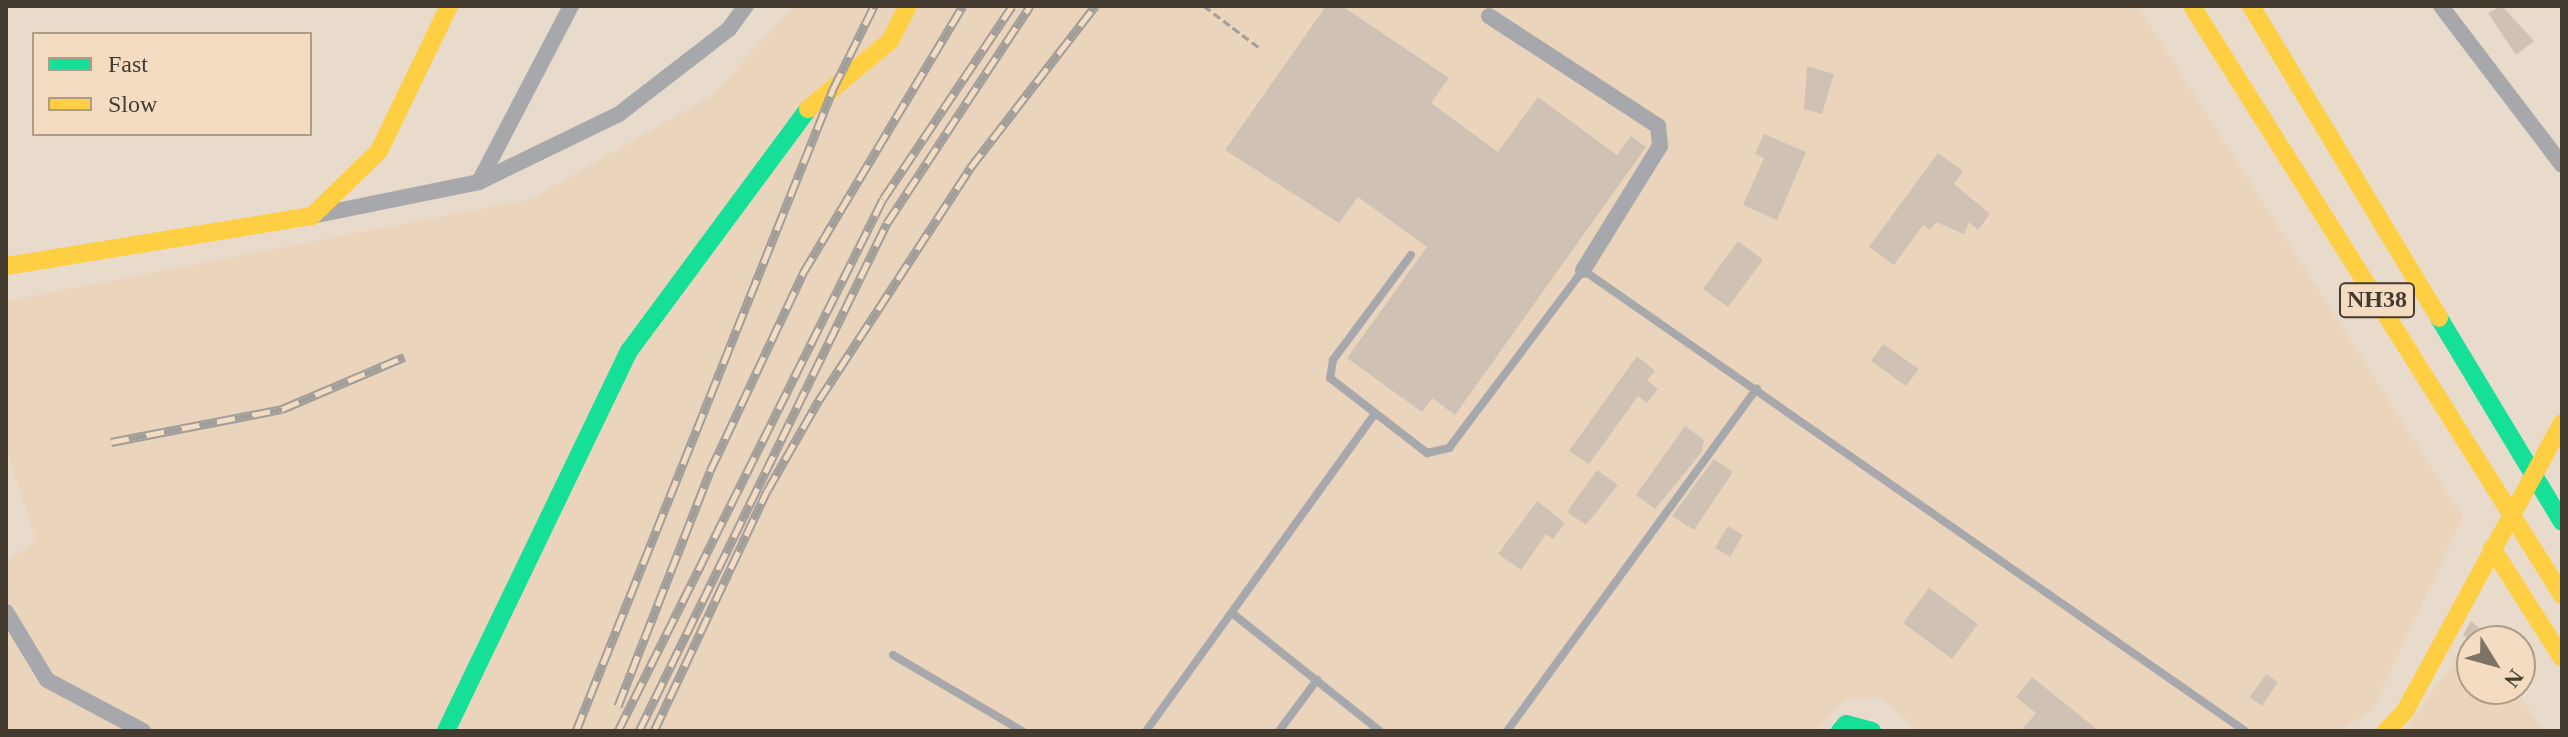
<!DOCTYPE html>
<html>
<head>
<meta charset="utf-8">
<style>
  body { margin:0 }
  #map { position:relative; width:2568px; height:737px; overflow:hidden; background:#e8dbcc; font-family:Georgia,serif }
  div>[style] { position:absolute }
  .built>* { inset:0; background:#ead4bc }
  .building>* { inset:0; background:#cfc2b4 }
  .path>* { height:3px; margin-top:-1.5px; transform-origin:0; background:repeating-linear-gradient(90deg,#a1a09e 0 8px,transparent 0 12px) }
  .lane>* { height:8px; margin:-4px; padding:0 4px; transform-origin:4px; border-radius:4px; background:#a6a8ac }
  .street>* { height:16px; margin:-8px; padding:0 8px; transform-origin:8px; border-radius:8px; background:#a6a8ac }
  .fast>* { height:18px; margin:-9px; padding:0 9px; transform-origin:9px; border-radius:9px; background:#16e098 }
  .slow>* { height:18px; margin:-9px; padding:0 9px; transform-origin:9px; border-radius:9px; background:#ffcf43 }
  .rail>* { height:9px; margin-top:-4.5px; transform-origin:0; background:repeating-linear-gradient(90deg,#f3dcc1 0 18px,#a19e9a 0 36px); box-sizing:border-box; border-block:2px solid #a19e9a }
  span { translate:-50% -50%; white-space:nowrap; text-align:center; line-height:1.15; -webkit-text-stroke:6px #f3dcc1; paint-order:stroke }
  .shield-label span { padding:2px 6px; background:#f3dcc1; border:2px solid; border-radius:6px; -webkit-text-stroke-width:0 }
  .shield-label { font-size:24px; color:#443b30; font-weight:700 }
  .frame { position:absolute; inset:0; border:8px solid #443b30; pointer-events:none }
  .legend { position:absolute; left:32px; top:32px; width:280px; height:104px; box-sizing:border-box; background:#f3dcc1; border:2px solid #ad9c87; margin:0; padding:10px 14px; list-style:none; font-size:24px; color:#443b30 }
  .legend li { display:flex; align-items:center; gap:16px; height:40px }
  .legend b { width:40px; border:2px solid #ad9c87 }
  .north { position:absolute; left:2456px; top:625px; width:80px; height:80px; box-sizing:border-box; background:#f3dcc1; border:2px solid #ad9c87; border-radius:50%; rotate:127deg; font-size:22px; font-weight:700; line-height:32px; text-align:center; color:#443b30 }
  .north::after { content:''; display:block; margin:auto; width:28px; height:36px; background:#7d7367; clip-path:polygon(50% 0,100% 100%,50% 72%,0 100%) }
</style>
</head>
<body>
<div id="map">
  <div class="built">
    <div style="clip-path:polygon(794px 6px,2138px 6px,2463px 517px,2372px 711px,2338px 731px,1919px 731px,1880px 698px,1845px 699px,1815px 731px,6px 731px,6px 561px,36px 541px,6px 449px,6px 301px,531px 199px,712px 95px)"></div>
    <div style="clip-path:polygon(2476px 632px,2472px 689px,2515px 689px,2544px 731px,2404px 731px)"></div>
  </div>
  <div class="building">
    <div style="clip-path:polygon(1326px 6px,1342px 6px,1449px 78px,1431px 103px,1498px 152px,1538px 97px,1617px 155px,1631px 136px,1646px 147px,1455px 415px,1432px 398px,1422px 412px,1347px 358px,1427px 247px,1358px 197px,1339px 223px,1225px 150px)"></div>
    <div style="clip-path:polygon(2502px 6px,2534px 41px,2516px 55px,2488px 13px)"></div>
    <div style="clip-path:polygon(1807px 66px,1834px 74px,1822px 114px,1804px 109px)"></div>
    <div style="clip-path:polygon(1764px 134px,1806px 152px,1777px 220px,1743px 205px,1764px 158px,1755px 154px)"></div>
    <div style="clip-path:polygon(1938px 153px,1963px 171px,1954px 184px,1990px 214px,1978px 230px,1969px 222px,1964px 234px,1936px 222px,1930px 230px,1923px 225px,1894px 265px,1869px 247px)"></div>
    <div style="clip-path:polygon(1738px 241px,1763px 260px,1728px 307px,1703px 289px)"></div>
    <div style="clip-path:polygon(1883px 344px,1919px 369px,1906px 386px,1871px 361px)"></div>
    <div style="clip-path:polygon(1637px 356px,1655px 371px,1647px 380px,1658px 389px,1647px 403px,1638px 396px,1589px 464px,1569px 451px)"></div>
    <div style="clip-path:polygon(1685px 426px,1704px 440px,1702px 452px,1655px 509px,1636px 495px)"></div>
    <div style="clip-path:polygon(1714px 459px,1733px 472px,1694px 530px,1672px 516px)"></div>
    <div style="clip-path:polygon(1597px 470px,1618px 485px,1586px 525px,1567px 512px)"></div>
    <div style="clip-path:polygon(1537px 501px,1565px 523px,1553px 539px,1546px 534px,1521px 570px,1498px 554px)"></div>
    <div style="clip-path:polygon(1728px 526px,1743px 535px,1730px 557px,1715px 548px)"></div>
    <div style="clip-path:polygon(1929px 588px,1978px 624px,1952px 659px,1903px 623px)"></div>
    <div style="clip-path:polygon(2471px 621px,2495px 641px,2470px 641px,2463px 635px)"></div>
    <div style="clip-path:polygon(2266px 674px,2278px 682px,2262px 706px,2250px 697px)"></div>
    <div style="clip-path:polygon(2032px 677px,2099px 731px,2021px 731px,2036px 713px,2016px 697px)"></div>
  </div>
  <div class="path">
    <div style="left:1204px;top:6px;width:71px;rotate:37deg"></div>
  </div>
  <div class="lane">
    <div style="left:1411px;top:255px;width:131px;rotate:126.6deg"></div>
    <div style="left:1333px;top:360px;width:18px;rotate:99deg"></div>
    <div style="left:1330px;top:378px;width:123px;rotate:37.7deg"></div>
    <div style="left:1427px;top:453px;width:23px;rotate:-13deg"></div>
    <div style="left:1449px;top:448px;width:223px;rotate:-53deg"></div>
    <div style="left:1583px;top:270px;width:807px;rotate:34.85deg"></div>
    <div style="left:1232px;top:613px;width:189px;rotate:38.6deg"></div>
    <div style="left:893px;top:655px;width:150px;rotate:30.5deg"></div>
    <div style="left:1146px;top:731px;width:392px;rotate:-54.2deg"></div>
    <div style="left:1279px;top:731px;width:64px;rotate:-53.3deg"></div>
    <div style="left:1507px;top:731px;width:424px;rotate:-53.9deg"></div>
  </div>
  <div class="street">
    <div style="left:2441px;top:6px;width:200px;rotate:52.7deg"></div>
    <div style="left:1489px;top:16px;width:202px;rotate:33.1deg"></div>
    <div style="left:1658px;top:126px;width:20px;rotate:84deg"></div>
    <div style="left:1660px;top:146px;width:146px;rotate:121.8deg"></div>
    <div style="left:479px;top:182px;width:199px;rotate:-62.4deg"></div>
    <div style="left:312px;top:216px;width:170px;rotate:-11.5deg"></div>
    <div style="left:479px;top:182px;width:156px;rotate:-25.9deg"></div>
    <div style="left:619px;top:114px;width:139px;rotate:-37.7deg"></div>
    <div style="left:729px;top:29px;width:29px;rotate:-54deg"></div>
    <div style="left:6px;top:612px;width:79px;rotate:58.9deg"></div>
    <div style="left:47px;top:680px;width:109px;rotate:28deg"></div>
  </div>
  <div class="fast">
    <div style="left:2439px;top:318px;width:238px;rotate:58.9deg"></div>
    <div style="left:446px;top:731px;width:422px;rotate:-64.3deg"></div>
    <div style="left:629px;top:351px;width:301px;rotate:-53.5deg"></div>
    <div style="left:1840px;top:731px;width:9px;rotate:-49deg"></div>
    <div style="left:1846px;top:724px;width:27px;rotate:15deg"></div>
  </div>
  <div class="slow">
    <div style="left:2192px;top:6px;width:696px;rotate:57.86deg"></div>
    <div style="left:2251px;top:6px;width:364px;rotate:58.9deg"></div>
    <div style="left:808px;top:109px;width:107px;rotate:-39.7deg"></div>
    <div style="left:890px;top:41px;width:39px;rotate:-63deg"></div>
    <div style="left:6px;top:266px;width:310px;rotate:-9.3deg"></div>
    <div style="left:312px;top:216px;width:93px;rotate:-44.1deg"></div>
    <div style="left:379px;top:151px;width:161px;rotate:-64.2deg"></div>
    <div style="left:2492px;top:548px;width:130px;rotate:57.5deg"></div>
    <div style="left:2386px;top:731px;width:28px;rotate:-46deg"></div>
    <div style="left:2405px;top:711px;width:328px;rotate:-61.4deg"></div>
  </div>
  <div class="rail">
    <div style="left:111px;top:442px;width:174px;rotate:-10.9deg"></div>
    <div style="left:282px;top:409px;width:133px;rotate:-23.1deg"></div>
    <div style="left:618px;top:706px;width:252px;rotate:-68.6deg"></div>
    <div style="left:710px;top:471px;width:219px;rotate:-64.8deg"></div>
    <div style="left:803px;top:273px;width:311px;rotate:-59.1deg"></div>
    <div style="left:576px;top:731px;width:692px;rotate:-68.18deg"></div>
    <div style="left:833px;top:89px;width:93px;rotate:-63.7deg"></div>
    <div style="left:618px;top:731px;width:594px;rotate:-63.52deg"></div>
    <div style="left:883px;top:199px;width:232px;rotate:-56.2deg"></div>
    <div style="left:639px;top:731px;width:565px;rotate:-63.98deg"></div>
    <div style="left:887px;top:223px;width:260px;rotate:-56.6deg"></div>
    <div style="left:654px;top:731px;width:265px;rotate:-64.8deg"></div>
    <div style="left:767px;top:491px;width:105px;rotate:-60.3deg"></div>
    <div style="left:819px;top:400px;width:277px;rotate:-56.9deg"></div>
    <div style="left:970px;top:168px;width:205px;rotate:-52.3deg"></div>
  </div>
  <div class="shield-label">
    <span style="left:2377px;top:300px">NH38</span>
  </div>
  <div class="frame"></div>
  <ul class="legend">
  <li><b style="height:10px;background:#16e098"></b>Fast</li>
  <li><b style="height:10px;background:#ffcf43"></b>Slow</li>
  </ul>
  <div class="north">N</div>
</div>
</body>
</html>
